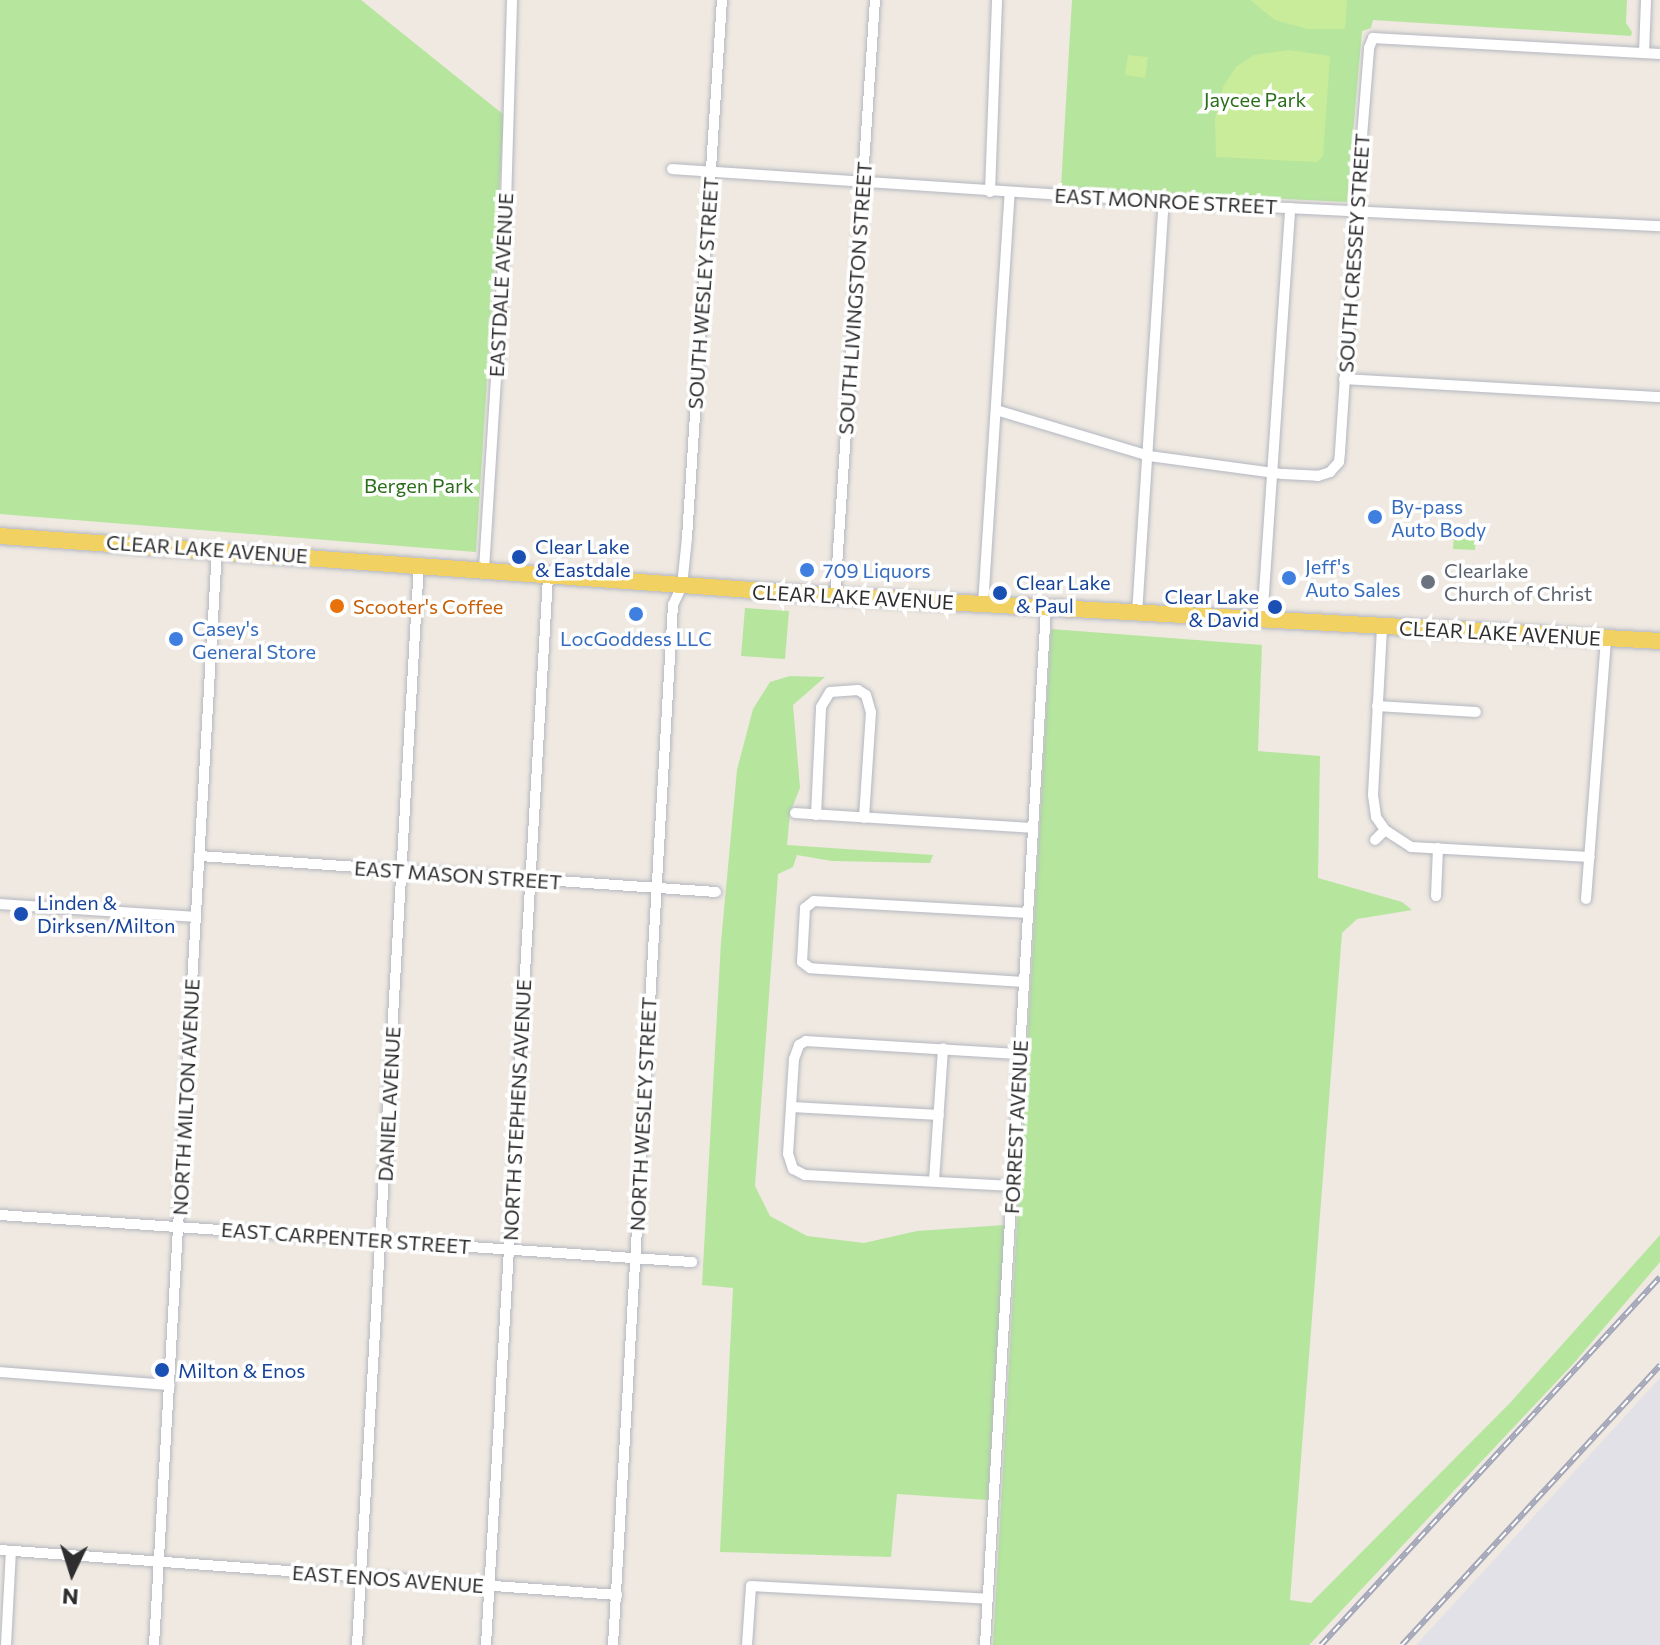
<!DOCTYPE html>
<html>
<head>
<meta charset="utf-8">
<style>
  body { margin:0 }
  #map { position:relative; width:1660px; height:1645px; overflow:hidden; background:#efe9e1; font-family:Commissioner,sans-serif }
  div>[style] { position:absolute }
  .industrial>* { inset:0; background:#e3e1e8 }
  .green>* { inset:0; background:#b6e59e }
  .pitch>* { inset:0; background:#c9ec9a }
  .roads { filter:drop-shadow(0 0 2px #b4b7c1) drop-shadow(0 0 2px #b4b7c1) }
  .minor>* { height:10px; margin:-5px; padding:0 5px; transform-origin:5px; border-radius:5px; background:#fff }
  .primary>* { height:16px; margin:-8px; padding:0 8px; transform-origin:8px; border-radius:8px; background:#f2d163 }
  .rail>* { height:6px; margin-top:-3px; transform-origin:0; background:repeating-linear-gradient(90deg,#fff 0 9px,#a3a6b8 0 18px); box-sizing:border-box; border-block:2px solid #a3a6b8 }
  .dots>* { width:22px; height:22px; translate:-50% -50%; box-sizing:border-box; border:4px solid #fff; border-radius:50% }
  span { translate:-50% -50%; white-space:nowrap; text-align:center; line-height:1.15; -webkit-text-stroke:7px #fff; paint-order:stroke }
  .park-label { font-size:20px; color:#2c6e1b }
  .street-label { font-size:20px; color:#2e2e2e }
  .shop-label { font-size:20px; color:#366cbe }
  .left { translate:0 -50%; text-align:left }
  .transit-label { font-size:20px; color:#164399 }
  .right { translate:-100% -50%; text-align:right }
  .worship-label { font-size:20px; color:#5b616d }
  .food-label { font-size:20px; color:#c56008 }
  .north { position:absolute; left:32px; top:1533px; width:80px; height:80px; -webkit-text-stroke:6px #fff; paint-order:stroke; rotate:184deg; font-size:22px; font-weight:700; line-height:32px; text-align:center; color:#2e2e2e }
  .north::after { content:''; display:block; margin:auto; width:28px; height:36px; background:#2e2e2e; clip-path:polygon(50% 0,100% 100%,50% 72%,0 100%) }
</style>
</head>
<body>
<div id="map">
  <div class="industrial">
    <div style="clip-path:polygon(1660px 1378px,1660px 1645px,1416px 1645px)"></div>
  </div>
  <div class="green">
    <div style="clip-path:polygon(0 0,361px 0,504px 115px,476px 552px,0 514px)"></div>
    <div style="clip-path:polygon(1072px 0,1627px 0,1626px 23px,1632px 32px,1631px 36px,1373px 20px,1371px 28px,1362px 31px,1347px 202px,1156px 193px,1061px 186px)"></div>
    <div style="clip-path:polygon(1454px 536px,1476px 537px,1475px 550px,1453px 549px)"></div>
    <div style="clip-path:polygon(745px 608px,789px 611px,785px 659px,741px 656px)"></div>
    <div style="clip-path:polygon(1051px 629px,1262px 645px,1258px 751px,1320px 756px,1318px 878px,1402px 902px,1412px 910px,1357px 919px,1342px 933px,1290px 1600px,1311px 1603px,1510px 1403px,1660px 1235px,1660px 1262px,1574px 1363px,1309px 1645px,993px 1645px)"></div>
    <div style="clip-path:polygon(790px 676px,825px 677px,793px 705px,800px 788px,790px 813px,787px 845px,933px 855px,930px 863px,832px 861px,797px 855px,793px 867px,778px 874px,755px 1186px,770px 1216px,807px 1236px,864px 1243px,917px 1231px,1005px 1225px,988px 1500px,897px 1494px,891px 1557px,720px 1552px,733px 1288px,702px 1285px,721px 942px,737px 770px,753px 709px,770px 682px)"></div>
  </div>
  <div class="pitch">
    <div style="clip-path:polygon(1250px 0,1347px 0,1345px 29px,1307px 29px,1275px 20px)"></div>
    <div style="clip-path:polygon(1289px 50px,1330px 56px,1323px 156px,1317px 162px,1216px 157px,1215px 119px,1223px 87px,1236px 67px,1254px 55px)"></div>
    <div style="clip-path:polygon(1128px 55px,1148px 57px,1145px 78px,1125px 75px)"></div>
  </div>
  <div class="roads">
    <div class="minor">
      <div style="left:1644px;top:53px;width:53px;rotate:-87.8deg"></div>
      <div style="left:672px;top:169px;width:493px;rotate:3.8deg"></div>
      <div style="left:1164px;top:202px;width:497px;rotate:2.8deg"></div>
      <div style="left:990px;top:192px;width:192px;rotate:-87.9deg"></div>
      <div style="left:1344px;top:379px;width:317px;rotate:3.3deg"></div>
      <div style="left:996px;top:410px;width:160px;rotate:16.7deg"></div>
      <div style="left:1149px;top:456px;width:135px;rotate:7.7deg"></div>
      <div style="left:1283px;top:474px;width:35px;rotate:3deg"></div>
      <div style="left:1318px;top:476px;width:13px;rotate:-18deg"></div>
      <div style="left:1330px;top:472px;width:13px;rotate:-48deg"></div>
      <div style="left:1339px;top:462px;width:10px;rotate:-84deg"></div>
      <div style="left:1340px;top:452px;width:242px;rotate:-86.2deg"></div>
      <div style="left:1356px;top:211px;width:164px;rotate:-85.4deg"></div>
      <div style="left:1369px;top:48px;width:11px;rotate:-68deg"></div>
      <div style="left:1373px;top:38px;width:287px;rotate:3.2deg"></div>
      <div style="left:484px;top:569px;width:333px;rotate:-86.4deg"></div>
      <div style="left:505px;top:237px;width:237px;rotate:-88.3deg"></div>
      <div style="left:835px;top:596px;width:597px;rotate:-86.16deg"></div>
      <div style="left:983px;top:605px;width:413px;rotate:-86.3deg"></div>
      <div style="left:1137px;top:614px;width:413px;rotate:-86.3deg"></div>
      <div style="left:1262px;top:622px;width:415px;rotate:-86.1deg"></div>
      <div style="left:1382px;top:628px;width:167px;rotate:93.1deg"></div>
      <div style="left:1373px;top:795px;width:22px;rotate:82deg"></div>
      <div style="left:1376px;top:817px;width:16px;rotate:55deg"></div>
      <div style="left:1385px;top:830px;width:31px;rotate:33deg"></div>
      <div style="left:1411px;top:847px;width:179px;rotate:3.2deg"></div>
      <div style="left:1377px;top:706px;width:99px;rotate:3.5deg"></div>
      <div style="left:795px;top:813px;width:236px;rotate:3.6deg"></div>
      <div style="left:816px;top:815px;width:108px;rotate:-87.3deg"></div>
      <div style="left:821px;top:707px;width:17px;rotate:-59deg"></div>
      <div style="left:830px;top:692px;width:28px;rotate:-4deg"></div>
      <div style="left:858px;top:690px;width:9px;rotate:32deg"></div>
      <div style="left:866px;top:695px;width:18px;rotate:74deg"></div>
      <div style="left:871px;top:712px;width:106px;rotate:93.8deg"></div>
      <div style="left:1375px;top:840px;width:14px;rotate:-45deg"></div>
      <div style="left:200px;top:856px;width:517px;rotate:3.99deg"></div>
      <div style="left:1436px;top:896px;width:48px;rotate:-87.6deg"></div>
      <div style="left:1586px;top:899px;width:262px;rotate:-85.6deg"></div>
      <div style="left:0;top:904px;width:196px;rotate:3.8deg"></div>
      <div style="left:1024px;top:982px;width:214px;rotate:-176.3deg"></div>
      <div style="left:810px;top:968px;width:10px;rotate:-143deg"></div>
      <div style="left:802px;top:962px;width:54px;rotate:-86.8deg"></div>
      <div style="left:805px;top:908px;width:11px;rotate:-38deg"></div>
      <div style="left:814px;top:901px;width:214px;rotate:3.2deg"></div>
      <div style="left:792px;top:1107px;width:147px;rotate:3.1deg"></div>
      <div style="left:934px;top:1181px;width:133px;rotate:-86.1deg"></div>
      <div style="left:1013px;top:1186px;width:208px;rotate:-177deg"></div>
      <div style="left:805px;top:1175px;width:13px;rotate:-153deg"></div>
      <div style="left:793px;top:1169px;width:16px;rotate:-108deg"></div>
      <div style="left:788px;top:1154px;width:95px;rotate:-86.4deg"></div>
      <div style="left:794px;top:1059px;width:15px;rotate:-70deg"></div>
      <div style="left:799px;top:1045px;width:8px;rotate:-30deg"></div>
      <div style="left:806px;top:1041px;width:215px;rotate:3.5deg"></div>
      <div style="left:0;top:1215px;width:694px;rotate:3.89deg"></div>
      <div style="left:0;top:1372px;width:170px;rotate:4.4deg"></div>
      <div style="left:0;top:1550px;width:619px;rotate:4.17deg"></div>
      <div style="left:6px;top:1645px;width:94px;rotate:-87deg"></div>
      <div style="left:154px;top:1645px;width:1098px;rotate:-86.71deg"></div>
      <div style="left:357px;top:1645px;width:1083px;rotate:-86.72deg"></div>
      <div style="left:486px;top:1645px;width:1072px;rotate:-86.68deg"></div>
      <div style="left:613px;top:1645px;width:1042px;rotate:-86.7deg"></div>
      <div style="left:673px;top:605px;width:21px;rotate:-65deg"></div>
      <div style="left:682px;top:586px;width:48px;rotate:-84.1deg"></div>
      <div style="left:687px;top:538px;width:539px;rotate:-86.28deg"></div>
      <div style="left:747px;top:1645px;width:59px;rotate:-86.1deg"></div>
      <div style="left:751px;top:1586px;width:237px;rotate:3.1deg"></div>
      <div style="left:985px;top:1645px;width:1039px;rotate:-86.63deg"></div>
    </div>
    <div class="primary">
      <div style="left:0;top:536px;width:837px;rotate:4.11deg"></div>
      <div style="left:835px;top:596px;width:826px;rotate:3.12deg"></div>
    </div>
  </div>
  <div class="rail">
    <div style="left:1321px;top:1645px;width:500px;rotate:-47.35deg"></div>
    <div style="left:1402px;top:1645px;width:381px;rotate:-47.3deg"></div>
  </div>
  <div class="dots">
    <div style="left:1375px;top:517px;background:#3f7fe0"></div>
    <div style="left:519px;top:557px;background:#1a4fb4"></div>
    <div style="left:807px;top:570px;background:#3f7fe0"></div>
    <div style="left:1289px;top:578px;background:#3f7fe0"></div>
    <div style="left:1428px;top:582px;background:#6b7280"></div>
    <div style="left:1000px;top:593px;background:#1a4fb4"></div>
    <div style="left:337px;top:606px;background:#e8710a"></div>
    <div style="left:1275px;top:607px;background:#1a4fb4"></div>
    <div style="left:636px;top:614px;background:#3f7fe0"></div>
    <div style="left:176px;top:639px;background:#3f7fe0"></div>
    <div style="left:21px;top:914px;background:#1a4fb4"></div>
    <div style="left:162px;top:1370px;background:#1a4fb4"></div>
  </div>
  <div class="park-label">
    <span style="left:1255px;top:99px">Jaycee Park</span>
    <span style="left:419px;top:485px">Bergen Park</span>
  </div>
  <div class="street-label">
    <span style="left:1166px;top:201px;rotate:3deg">EAST MONROE STREET</span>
    <span style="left:1354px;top:253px;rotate:-86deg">SOUTH CRESSEY STREET</span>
    <span style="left:501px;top:285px;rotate:-87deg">EASTDALE AVENUE</span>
    <span style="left:703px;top:293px;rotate:-86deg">SOUTH WESLEY STREET</span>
    <span style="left:855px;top:298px;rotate:-86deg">SOUTH LIVINGSTON STREET</span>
    <span style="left:207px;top:549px;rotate:4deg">CLEAR LAKE AVENUE</span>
    <span style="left:853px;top:597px;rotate:3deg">CLEAR LAKE AVENUE</span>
    <span style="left:1500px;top:633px;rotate:3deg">CLEAR LAKE AVENUE</span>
    <span style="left:458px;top:875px;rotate:4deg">EAST MASON STREET</span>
    <span style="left:186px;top:1097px;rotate:-87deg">NORTH MILTON AVENUE</span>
    <span style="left:389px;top:1104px;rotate:-87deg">DANIEL AVENUE</span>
    <span style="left:517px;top:1110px;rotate:-87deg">NORTH STEPHENS AVENUE</span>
    <span style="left:643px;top:1114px;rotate:-87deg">NORTH WESLEY STREET</span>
    <span style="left:1016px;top:1127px;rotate:-87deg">FORREST AVENUE</span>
    <span style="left:346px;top:1238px;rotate:4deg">EAST CARPENTER STREET</span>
    <span style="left:388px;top:1579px;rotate:4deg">EAST ENOS AVENUE</span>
  </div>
  <div class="shop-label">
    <span class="left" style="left:1391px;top:518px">By-pass<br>Auto Body</span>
    <span class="left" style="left:1305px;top:578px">Jeff's<br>Auto Sales</span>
    <span class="left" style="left:823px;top:570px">709 Liquors</span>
    <span class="left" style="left:192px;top:640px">Casey's<br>General Store</span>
    <span style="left:636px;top:638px">LocGoddess LLC</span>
  </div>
  <div class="transit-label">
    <span class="left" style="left:535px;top:558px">Clear Lake<br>&amp; Eastdale</span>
    <span class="left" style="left:1016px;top:594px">Clear Lake<br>&amp; Paul</span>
    <span class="right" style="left:1259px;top:608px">Clear Lake<br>&amp; David</span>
    <span class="left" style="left:37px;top:914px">Linden &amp;<br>Dirksen/Milton</span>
    <span class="left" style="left:178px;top:1370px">Milton &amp; Enos</span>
  </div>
  <div class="worship-label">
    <span class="left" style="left:1444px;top:582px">Clearlake<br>Church of Christ</span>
  </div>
  <div class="food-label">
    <span class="left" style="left:353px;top:606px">Scooter's Coffee</span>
  </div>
  <div class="north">N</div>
</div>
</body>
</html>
